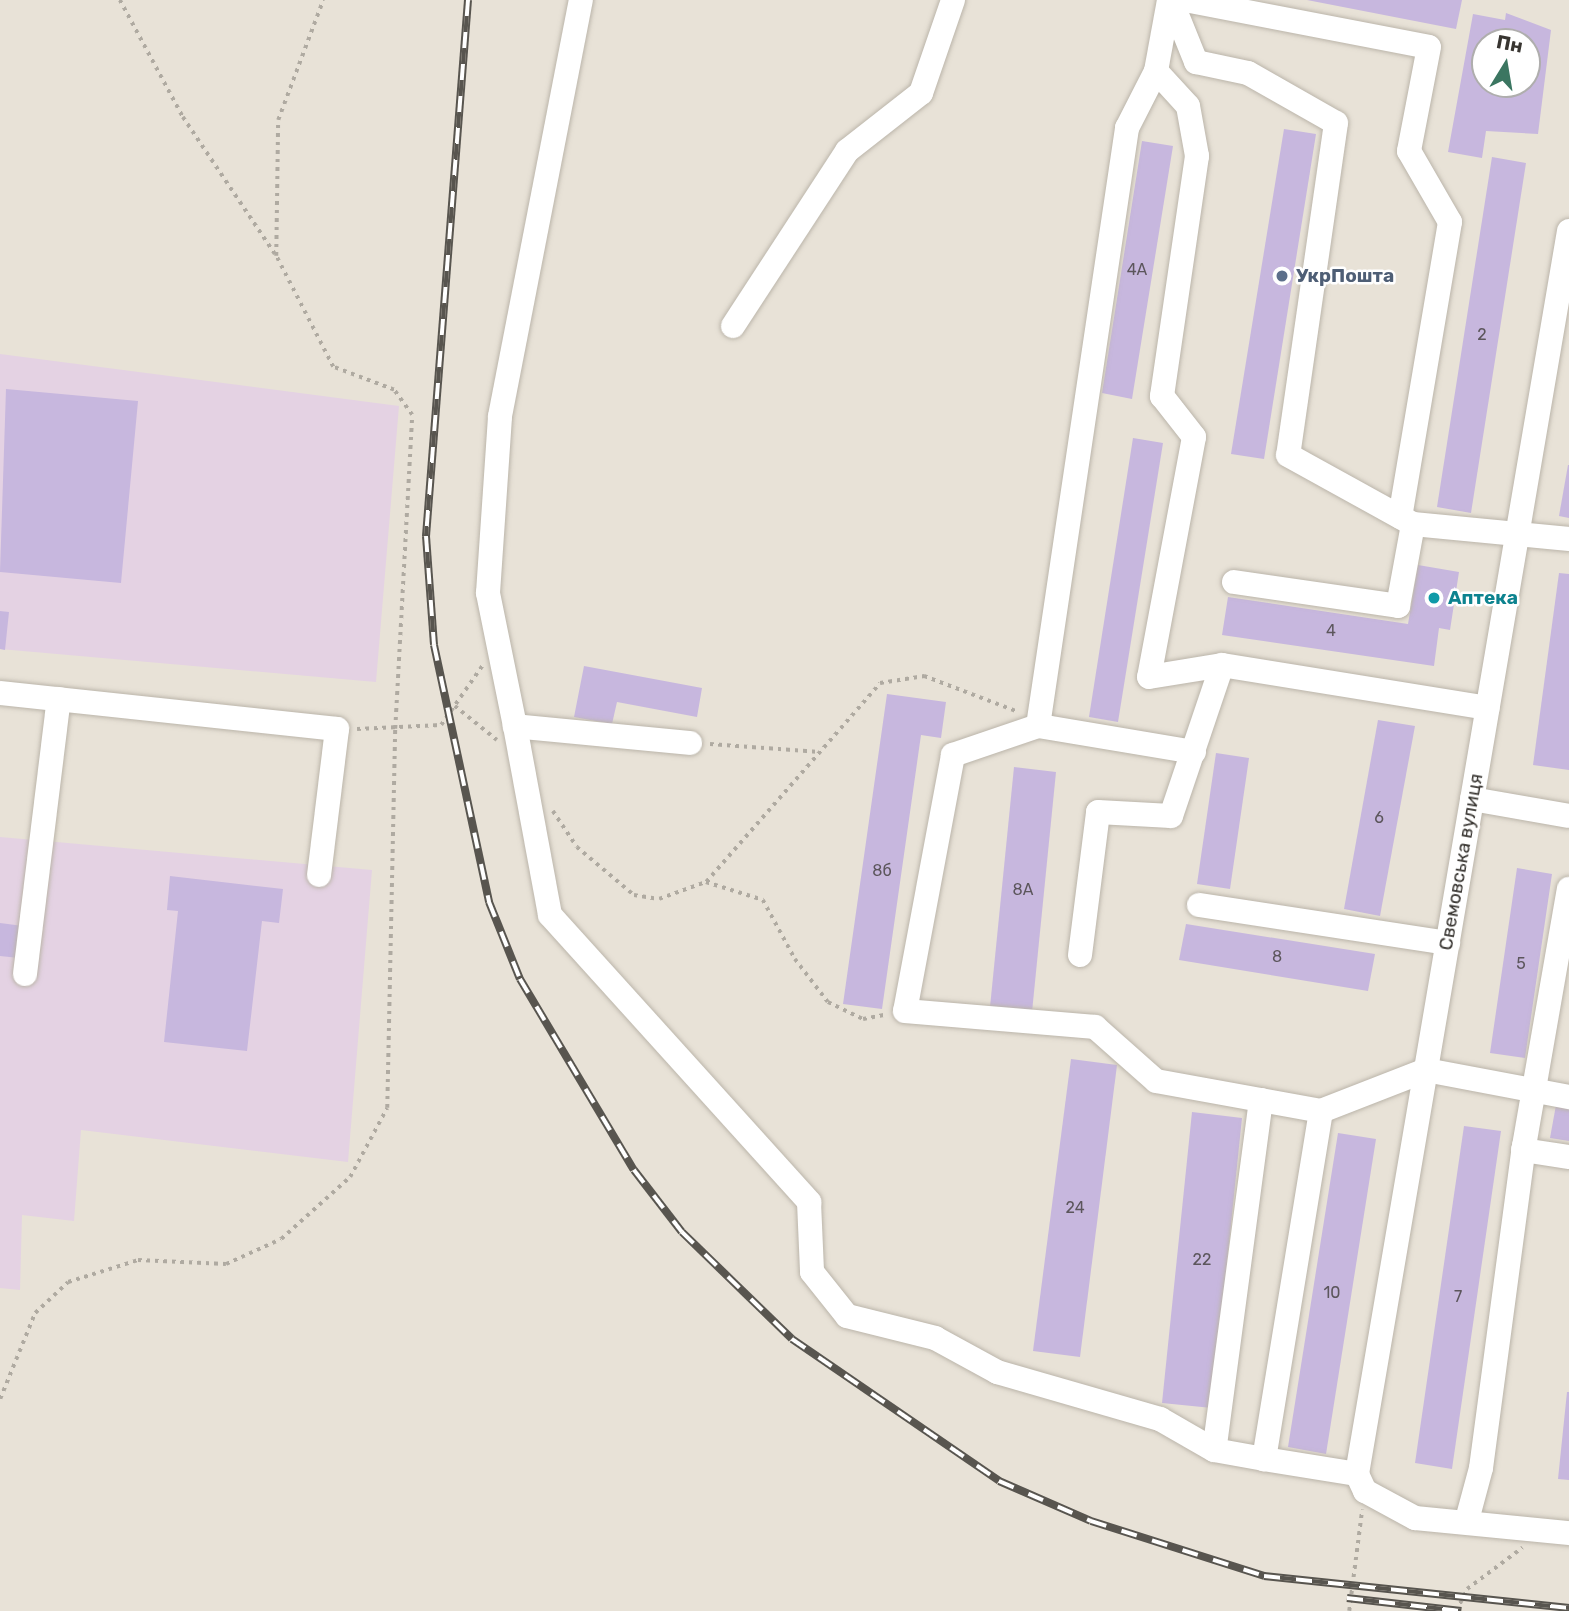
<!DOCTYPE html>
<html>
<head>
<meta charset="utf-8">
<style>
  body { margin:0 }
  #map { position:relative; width:1569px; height:1611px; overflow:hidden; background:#e8e2d7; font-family:Rubik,sans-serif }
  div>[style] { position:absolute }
  .industrial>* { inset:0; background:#e4d2e3 }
  .building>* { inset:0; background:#c7b7de }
  .path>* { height:3.5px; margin-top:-1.75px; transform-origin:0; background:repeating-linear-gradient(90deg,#afaaa1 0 3.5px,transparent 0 8.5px) }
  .roads { filter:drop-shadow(0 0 2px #bbb5aa) drop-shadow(0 0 2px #bbb5aa) }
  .minor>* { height:24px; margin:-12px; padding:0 12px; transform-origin:12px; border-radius:12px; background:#fff }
  .rail>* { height:8px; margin-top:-4px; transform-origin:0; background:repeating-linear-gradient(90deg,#fff 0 16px,#58554f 0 32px); box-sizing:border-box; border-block:2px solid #58554f }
  .dots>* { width:19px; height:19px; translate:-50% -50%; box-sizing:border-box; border:4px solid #fff; border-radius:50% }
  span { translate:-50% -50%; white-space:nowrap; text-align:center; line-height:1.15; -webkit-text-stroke:5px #fff; paint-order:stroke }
  .number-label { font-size:16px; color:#5c565c }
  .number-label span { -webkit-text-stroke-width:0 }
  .service-label { font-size:19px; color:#4e5e75; font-weight:700 }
  .left { translate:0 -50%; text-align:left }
  .culture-label { font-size:19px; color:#0d838f; font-weight:700 }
  .street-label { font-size:19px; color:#383531 }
  .north { position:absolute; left:1471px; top:28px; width:70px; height:70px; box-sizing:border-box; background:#fff; border:2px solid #afaead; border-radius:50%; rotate:11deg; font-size:19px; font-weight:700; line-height:28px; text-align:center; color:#383531 }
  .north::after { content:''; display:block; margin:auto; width:24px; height:32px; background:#3b7661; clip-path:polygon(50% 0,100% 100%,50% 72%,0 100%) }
</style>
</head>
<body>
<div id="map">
  <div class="industrial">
    <div style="clip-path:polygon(0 354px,399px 406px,376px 682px,0 649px)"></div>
    <div style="clip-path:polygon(0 837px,372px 870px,348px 1162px,81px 1130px,74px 1221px,22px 1215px,20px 1290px,0 1288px)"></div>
  </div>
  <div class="building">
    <div style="clip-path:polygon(1307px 0,1462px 0,1456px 29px)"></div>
    <div style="clip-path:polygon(evenodd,1506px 13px,1551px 30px,1538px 134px,1486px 131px,1482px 158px,1448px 152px,1473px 14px,1505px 20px,1506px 13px,1485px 42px,1527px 42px,1527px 84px,1485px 84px,1485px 42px)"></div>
    <div style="clip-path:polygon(1284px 129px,1316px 134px,1264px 459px,1231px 454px)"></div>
    <div style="clip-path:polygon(1142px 141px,1173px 146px,1132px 399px,1102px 393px)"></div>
    <div style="clip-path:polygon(1492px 157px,1526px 163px,1471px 513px,1437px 507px)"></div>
    <div style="clip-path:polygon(6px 389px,138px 401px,121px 583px,0 572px)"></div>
    <div style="clip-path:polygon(1133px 438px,1163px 443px,1118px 722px,1089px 717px)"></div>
    <div style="clip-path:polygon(1568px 465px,1569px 465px,1569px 518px,1559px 516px)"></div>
    <div style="clip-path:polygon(1418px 565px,1459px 572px,1450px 630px,1439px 628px,1434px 666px,1222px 635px,1228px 597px,1408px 624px)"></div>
    <div style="clip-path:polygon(1559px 573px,1569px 574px,1569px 770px,1533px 765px)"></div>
    <div style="clip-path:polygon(0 611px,9px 612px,5px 650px,0 649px)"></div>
    <div style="clip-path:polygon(584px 666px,702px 688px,697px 717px,617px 702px,612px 724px,574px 717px)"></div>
    <div style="clip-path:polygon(887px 694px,946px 702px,941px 738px,921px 735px,882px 1009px,843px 1004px)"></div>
    <div style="clip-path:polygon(1378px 720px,1415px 726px,1380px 916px,1344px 909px)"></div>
    <div style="clip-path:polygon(1216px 753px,1249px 758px,1230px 889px,1197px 884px)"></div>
    <div style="clip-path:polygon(1014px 767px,1056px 772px,1032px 1012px,990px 1007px)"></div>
    <div style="clip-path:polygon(1517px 868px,1552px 874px,1525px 1058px,1490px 1053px)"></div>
    <div style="clip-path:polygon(170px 876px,283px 889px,279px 923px,262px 921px,247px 1051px,164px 1042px,178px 911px,167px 910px)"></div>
    <div style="clip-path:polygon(0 923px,23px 926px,19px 958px,0 956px)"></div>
    <div style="clip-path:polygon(1186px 924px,1375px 954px,1368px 991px,1179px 960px)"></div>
    <div style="clip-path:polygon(1071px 1059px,1117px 1065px,1080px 1357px,1033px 1351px)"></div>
    <div style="clip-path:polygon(1556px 1105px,1569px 1107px,1569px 1141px,1550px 1138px)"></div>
    <div style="clip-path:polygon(1192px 1112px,1242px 1118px,1212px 1408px,1162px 1403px)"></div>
    <div style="clip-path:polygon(1464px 1126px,1501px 1131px,1452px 1469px,1415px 1463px)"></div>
    <div style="clip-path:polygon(1338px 1133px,1376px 1139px,1326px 1454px,1288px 1447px)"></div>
    <div style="clip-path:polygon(1567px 1392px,1569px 1392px,1569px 1480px,1558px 1479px)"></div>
  </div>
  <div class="path">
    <div style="left:120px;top:0;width:133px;rotate:61.7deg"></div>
    <div style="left:183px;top:117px;width:165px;rotate:56.1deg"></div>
    <div style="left:455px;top:706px;width:54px;rotate:39deg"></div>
    <div style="left:357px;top:729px;width:84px;rotate:-2.7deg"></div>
    <div style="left:441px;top:725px;width:72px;rotate:-55.2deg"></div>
    <div style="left:710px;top:744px;width:110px;rotate:4.2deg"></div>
    <div style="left:553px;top:811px;width:43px;rotate:56.3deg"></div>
    <div style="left:577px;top:847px;width:75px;rotate:40.1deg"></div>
    <div style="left:634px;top:895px;width:25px;rotate:9deg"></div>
    <div style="left:659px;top:899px;width:50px;rotate:-19.9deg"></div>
    <div style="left:706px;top:882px;width:264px;rotate:-48.8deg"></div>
    <div style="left:880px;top:683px;width:45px;rotate:-9deg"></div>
    <div style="left:924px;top:676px;width:98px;rotate:20.8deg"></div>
    <div style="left:706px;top:882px;width:60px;rotate:17.5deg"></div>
    <div style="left:763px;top:900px;width:67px;rotate:61.5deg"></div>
    <div style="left:795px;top:959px;width:54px;rotate:52.5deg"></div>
    <div style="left:828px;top:1002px;width:39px;rotate:26deg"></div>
    <div style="left:863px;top:1019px;width:25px;rotate:-11deg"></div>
    <div style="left:0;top:1399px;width:93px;rotate:-67.9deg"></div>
    <div style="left:35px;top:1313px;width:45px;rotate:-43.2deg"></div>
    <div style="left:68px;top:1282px;width:73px;rotate:-17.4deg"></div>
    <div style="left:138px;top:1260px;width:88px;rotate:2.6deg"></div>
    <div style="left:226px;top:1264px;width:60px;rotate:-24.4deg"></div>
    <div style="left:281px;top:1239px;width:93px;rotate:-41.9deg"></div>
    <div style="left:350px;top:1177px;width:78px;rotate:-61.8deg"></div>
    <div style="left:387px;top:1108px;width:379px;rotate:-88.8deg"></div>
    <div style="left:395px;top:729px;width:314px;rotate:-86.9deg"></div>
    <div style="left:412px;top:415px;width:31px;rotate:-126deg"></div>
    <div style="left:394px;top:390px;width:65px;rotate:-159.3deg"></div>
    <div style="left:333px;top:367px;width:125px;rotate:-117.2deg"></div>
    <div style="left:276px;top:256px;width:136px;rotate:-89.2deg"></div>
    <div style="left:278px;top:120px;width:128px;rotate:-69.4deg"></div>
    <div style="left:1349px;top:1611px;width:102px;rotate:-82.7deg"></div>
    <div style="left:1456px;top:1611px;width:25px;rotate:-63deg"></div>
    <div style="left:1467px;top:1589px;width:69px;rotate:-36.7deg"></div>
  </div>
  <div class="roads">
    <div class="minor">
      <div style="left:1171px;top:0;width:67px;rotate:68deg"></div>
      <div style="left:1196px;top:62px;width:53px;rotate:11.9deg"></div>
      <div style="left:1248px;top:73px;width:101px;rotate:29.6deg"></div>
      <div style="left:1336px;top:123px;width:335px;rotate:98.2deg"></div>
      <div style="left:1288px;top:455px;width:143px;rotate:28.9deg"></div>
      <div style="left:1185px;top:0;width:248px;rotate:10.9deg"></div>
      <div style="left:1429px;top:47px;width:106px;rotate:100.9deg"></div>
      <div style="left:1409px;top:151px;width:82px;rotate:60deg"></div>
      <div style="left:1450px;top:222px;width:299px;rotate:99.6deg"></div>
      <div style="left:1156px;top:71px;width:47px;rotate:47.6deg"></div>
      <div style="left:1188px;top:106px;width:51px;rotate:79.8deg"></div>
      <div style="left:1197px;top:156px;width:243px;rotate:98.3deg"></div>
      <div style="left:1162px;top:396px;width:52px;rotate:52deg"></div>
      <div style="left:1194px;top:437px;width:244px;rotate:100.6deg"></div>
      <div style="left:1149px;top:677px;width:74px;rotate:-9.3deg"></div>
      <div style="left:1222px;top:665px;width:269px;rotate:9.2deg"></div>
      <div style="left:1569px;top:231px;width:1261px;rotate:99.68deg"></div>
      <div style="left:1357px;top:1474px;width:19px;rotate:65deg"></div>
      <div style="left:1365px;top:1491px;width:57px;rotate:28.4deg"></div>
      <div style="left:1415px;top:1518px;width:155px;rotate:5.6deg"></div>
      <div style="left:733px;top:326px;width:209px;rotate:-56.9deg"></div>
      <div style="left:847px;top:151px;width:94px;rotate:-38.1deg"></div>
      <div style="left:921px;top:93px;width:98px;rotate:-71deg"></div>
      <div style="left:1234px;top:582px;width:166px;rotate:8.3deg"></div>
      <div style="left:1398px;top:606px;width:83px;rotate:-79.6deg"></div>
      <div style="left:1413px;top:524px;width:157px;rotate:5.5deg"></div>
      <div style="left:0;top:693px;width:339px;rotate:6.1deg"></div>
      <div style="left:337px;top:729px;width:147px;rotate:97deg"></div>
      <div style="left:515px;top:726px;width:136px;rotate:-101.5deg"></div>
      <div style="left:488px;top:593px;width:177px;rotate:-86.1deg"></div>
      <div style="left:500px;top:416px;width:424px;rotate:-79deg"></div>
      <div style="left:1038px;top:726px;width:605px;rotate:-81.53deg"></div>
      <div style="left:1127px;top:128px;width:64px;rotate:-63deg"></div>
      <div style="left:1156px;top:71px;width:72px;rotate:-79.6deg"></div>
      <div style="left:690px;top:743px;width:176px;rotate:-174.5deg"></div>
      <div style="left:515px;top:726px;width:192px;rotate:79.5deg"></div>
      <div style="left:550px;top:915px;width:387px;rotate:47.9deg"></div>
      <div style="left:809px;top:1202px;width:70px;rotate:87.5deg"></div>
      <div style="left:812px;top:1272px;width:56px;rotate:51.5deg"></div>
      <div style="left:847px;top:1316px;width:91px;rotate:14deg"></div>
      <div style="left:935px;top:1338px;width:71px;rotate:28.7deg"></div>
      <div style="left:997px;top:1372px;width:170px;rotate:16.1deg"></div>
      <div style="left:1160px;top:1419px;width:62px;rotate:29.9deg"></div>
      <div style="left:1194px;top:752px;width:158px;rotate:-170.5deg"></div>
      <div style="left:1038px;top:726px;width:90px;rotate:161.2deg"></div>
      <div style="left:953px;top:755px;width:260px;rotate:100.6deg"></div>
      <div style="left:905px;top:1011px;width:191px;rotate:4.8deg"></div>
      <div style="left:1095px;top:1027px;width:81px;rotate:41.5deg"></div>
      <div style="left:1156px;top:1081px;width:168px;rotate:10.3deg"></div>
      <div style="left:1321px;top:1111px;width:113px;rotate:-21.3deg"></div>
      <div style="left:1426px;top:1070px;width:146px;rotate:10.7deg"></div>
      <div style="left:1472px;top:799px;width:98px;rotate:9.9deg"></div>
      <div style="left:1199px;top:905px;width:252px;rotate:8.7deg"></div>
      <div style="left:1080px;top:955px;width:144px;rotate:-82.8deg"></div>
      <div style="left:1098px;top:812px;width:73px;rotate:3.1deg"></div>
      <div style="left:1171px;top:816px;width:159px;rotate:-71.3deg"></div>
      <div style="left:25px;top:974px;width:277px;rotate:-83deg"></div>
      <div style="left:1261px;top:1100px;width:353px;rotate:97.6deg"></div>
      <div style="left:1214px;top:1450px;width:51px;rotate:10.2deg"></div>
      <div style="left:1321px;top:1111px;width:353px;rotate:99.3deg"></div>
      <div style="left:1264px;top:1459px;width:94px;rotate:9.2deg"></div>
      <div style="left:1523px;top:1150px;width:47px;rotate:8.7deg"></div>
      <div style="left:1467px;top:1520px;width:54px;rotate:-74.9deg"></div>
      <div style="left:1481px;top:1468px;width:325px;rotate:-82.4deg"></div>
      <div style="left:1524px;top:1146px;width:261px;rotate:-80.1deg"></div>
    </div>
  </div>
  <div class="rail">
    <div style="left:468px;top:0;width:538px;rotate:94.48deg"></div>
    <div style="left:426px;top:536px;width:109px;rotate:85.8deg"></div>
    <div style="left:434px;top:645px;width:263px;rotate:77.9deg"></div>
    <div style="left:489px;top:902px;width:83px;rotate:68.1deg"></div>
    <div style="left:520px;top:979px;width:222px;rotate:59.2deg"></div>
    <div style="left:634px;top:1170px;width:78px;rotate:52.3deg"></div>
    <div style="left:682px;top:1232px;width:153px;rotate:44.2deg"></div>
    <div style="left:792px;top:1339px;width:251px;rotate:34.4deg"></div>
    <div style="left:999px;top:1481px;width:100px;rotate:23.5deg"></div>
    <div style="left:1091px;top:1521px;width:182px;rotate:17.6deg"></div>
    <div style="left:1264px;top:1576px;width:307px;rotate:6deg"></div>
    <div style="left:1347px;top:1598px;width:115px;rotate:6.5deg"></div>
  </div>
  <div class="dots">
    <div style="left:1282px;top:276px;background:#5c6f8a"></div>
    <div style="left:1434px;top:598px;background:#0f9aa8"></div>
  </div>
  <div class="number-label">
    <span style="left:1137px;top:270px">4А</span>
    <span style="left:1482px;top:335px">2</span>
    <span style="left:1331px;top:631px">4</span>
    <span style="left:1379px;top:818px">6</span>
    <span style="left:882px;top:871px">8б</span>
    <span style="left:1023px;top:890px">8А</span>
    <span style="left:1277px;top:957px">8</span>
    <span style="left:1521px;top:964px">5</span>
    <span style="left:1075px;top:1208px">24</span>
    <span style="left:1202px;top:1260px">22</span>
    <span style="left:1332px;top:1293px">10</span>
    <span style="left:1458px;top:1297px">7</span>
  </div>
  <div class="service-label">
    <span class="left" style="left:1296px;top:276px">УкрПошта</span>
  </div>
  <div class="culture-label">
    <span class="left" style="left:1448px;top:598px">Аптека</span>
  </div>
  <div class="street-label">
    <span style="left:1461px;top:862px;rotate:-80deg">Свемовська вулиця</span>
  </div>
  <div class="north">Пн</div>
</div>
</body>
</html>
